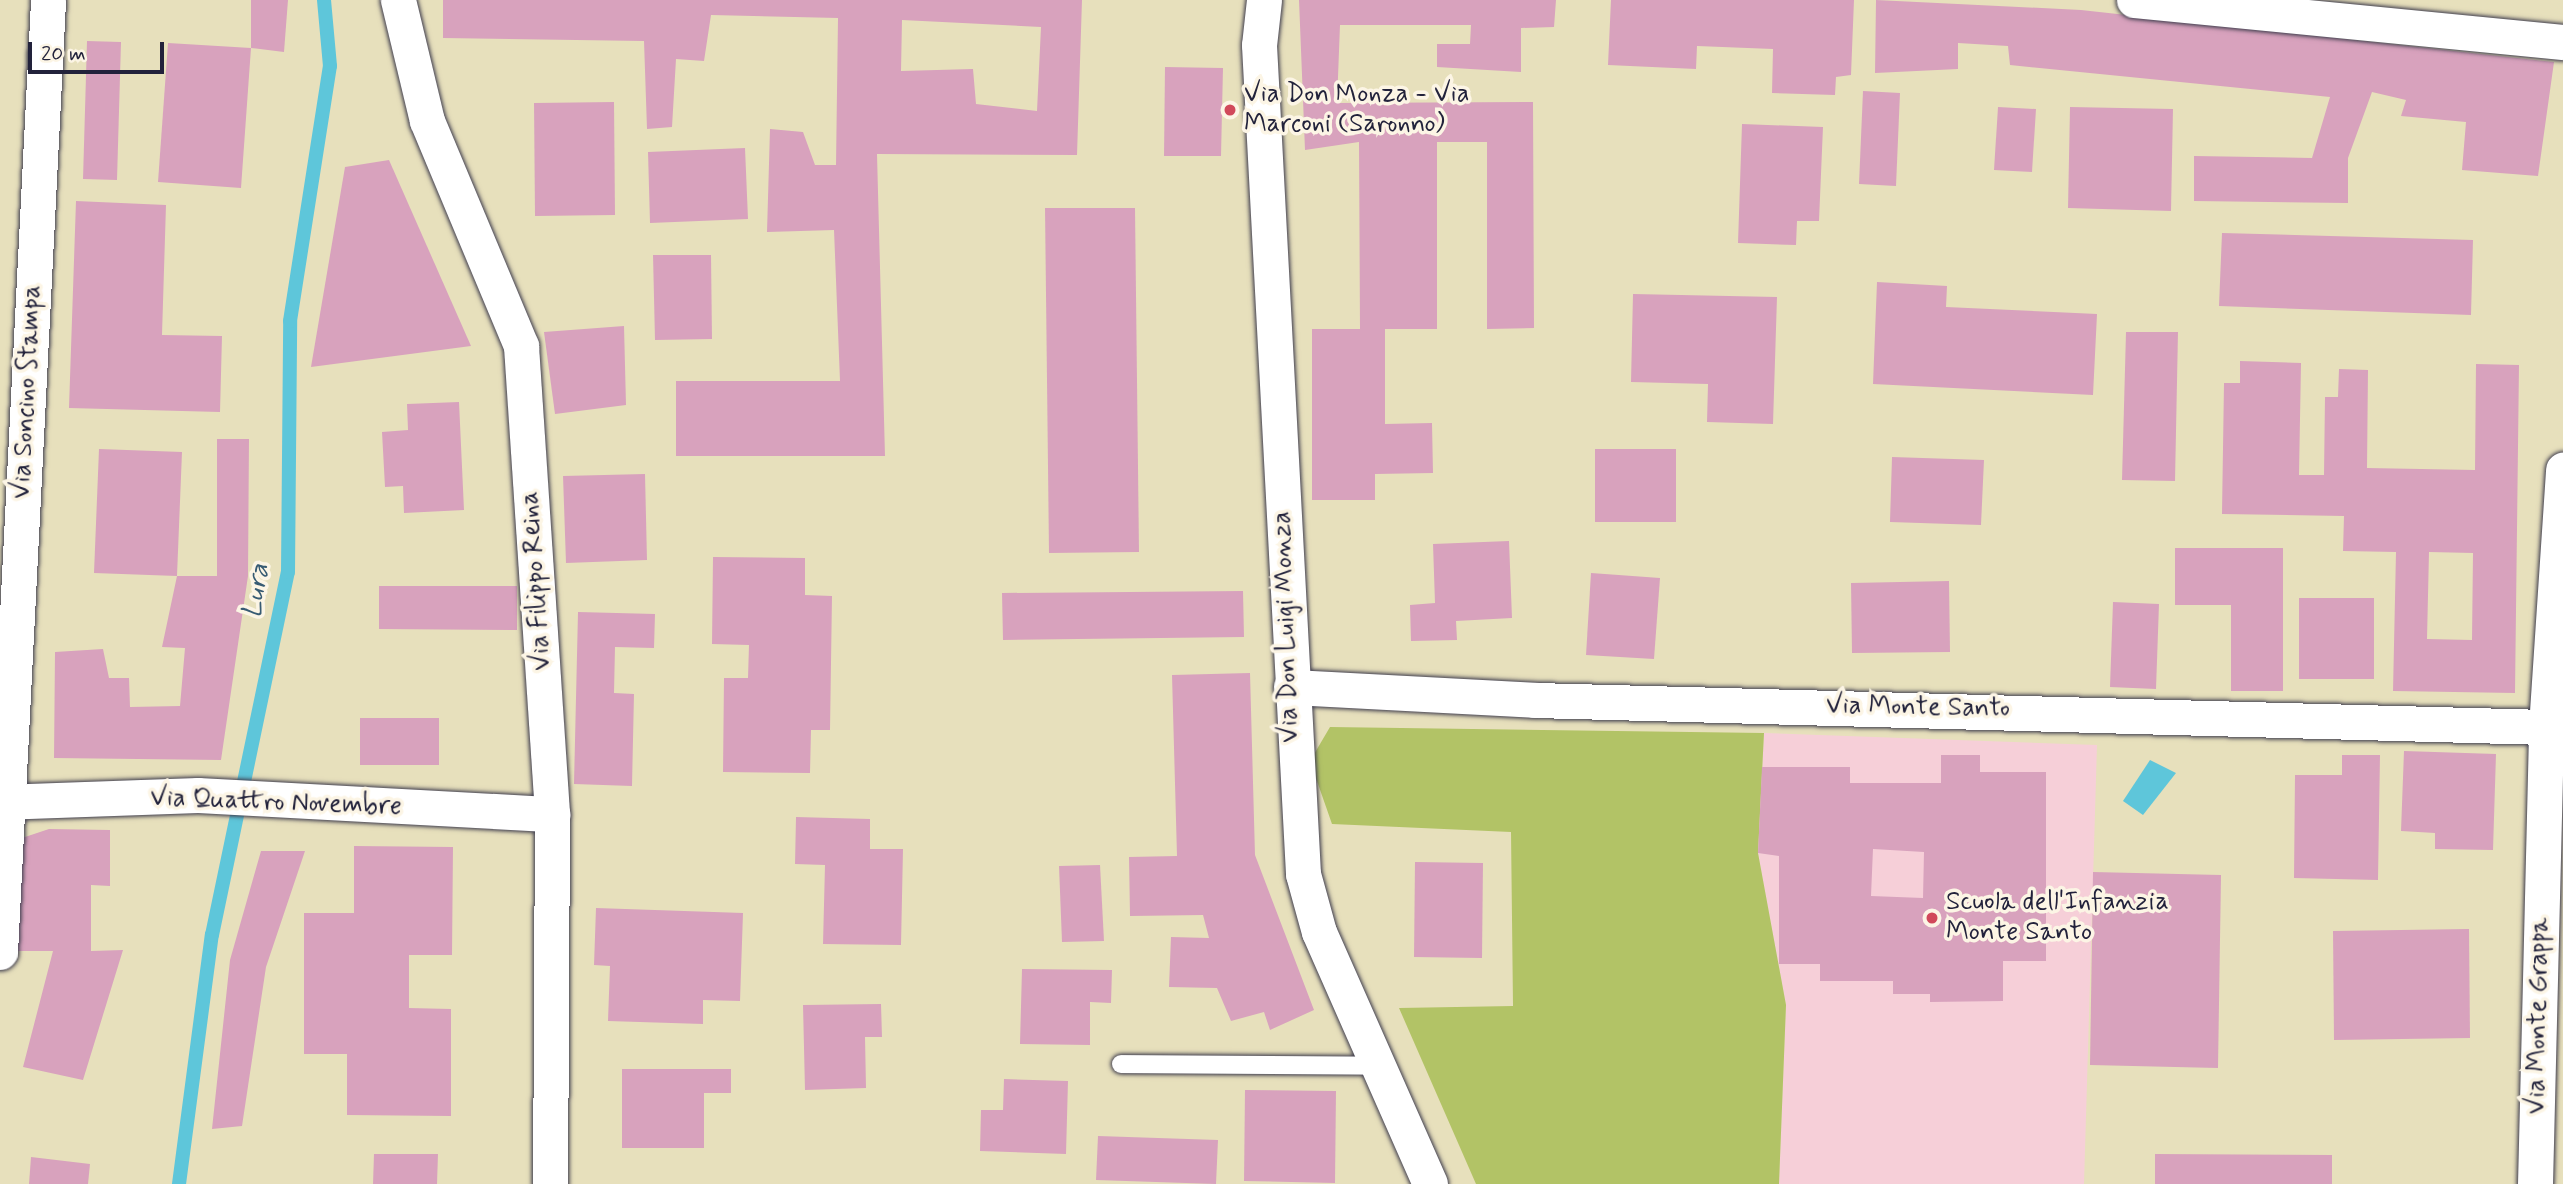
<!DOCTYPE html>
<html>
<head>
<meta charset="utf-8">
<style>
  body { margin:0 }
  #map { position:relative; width:2563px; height:1184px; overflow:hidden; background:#e7e0bc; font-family:Mynerve,sans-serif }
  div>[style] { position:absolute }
  .built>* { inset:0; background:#f6cfd8 }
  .green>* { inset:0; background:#b2c366 }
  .water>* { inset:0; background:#5ec6da }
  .stream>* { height:14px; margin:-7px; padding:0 7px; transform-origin:7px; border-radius:7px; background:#5ec6da }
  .building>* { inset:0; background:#d8a2bd }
  .roads { filter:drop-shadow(0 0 2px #403e4e) drop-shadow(0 0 2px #403e4e) }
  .service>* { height:18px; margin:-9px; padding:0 9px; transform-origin:9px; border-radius:9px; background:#fff }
  .minor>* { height:35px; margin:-17.5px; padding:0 17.5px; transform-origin:17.5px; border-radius:17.5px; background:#fff }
  .dots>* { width:19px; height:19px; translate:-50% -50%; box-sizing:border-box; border:4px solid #fcf5e5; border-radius:50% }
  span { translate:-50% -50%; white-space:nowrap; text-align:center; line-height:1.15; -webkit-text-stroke:7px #fcf5e5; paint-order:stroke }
  .poi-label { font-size:26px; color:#22223b }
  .left { translate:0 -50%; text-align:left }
  .street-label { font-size:26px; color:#22223b }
  .water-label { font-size:28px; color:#375b73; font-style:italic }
  .scale { position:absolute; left:28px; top:42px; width:136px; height:32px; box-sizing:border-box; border:4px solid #22223b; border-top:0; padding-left:9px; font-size:21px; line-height:24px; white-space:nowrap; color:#22223b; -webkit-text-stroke:5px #fcf5e5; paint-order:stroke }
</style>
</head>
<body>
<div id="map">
  <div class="built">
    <div style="clip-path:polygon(1764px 733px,2097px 745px,2084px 1184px,1779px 1184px,1786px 1005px,1758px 853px)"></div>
  </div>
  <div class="green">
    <div style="clip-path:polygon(1330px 727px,1764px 733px,1758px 853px,1786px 1005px,1779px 1184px,1476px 1184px,1399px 1008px,1513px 1006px,1511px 832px,1332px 824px,1310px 761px)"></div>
  </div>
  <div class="water">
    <div style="clip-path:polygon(2150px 760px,2176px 773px,2143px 815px,2123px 801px)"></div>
  </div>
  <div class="stream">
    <div style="left:179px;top:1184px;width:251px;rotate:-82.5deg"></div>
    <div style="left:212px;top:935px;width:371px;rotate:-78.2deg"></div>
    <div style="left:288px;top:572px;width:251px;rotate:-89.5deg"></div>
    <div style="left:290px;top:321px;width:258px;rotate:-81.1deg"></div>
    <div style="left:330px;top:66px;width:66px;rotate:-95.2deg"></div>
  </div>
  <div class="building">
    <div style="clip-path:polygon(251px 0,288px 0,284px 52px,251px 48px)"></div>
    <div style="clip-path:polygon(evenodd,443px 0,1082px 0,1077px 155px,877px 154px,885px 456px,676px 456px,676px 381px,840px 381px,834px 230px,767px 232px,770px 129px,803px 132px,815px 165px,836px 165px,838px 18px,711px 15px,704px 61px,676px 59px,672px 127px,647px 129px,644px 41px,443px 38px,443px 0,902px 20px,1041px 27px,1037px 111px,976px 104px,973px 69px,901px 71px,902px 20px)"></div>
    <div style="clip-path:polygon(1299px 0,1556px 0,1554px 27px,1521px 28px,1521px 72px,1437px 67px,1437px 44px,1470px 44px,1471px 25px,1340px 25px,1337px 103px,1533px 102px,1534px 328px,1487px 329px,1487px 142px,1437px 142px,1437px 329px,1385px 329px,1385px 424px,1432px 423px,1433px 473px,1375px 474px,1375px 500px,1312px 500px,1312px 329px,1360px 329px,1359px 142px,1305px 150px)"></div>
    <div style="clip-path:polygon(1611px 0,1854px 0,1851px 75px,1836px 77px,1835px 95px,1772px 93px,1773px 49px,1697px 46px,1696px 69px,1608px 65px)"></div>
    <div style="clip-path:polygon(1876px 0,2081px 10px,2554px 62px,2538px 176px,2462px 170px,2466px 122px,2401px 116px,2406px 100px,2372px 92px,2348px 158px,2348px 203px,2194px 201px,2194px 156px,2312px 158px,2330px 97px,2010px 65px,2008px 46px,1958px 43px,1958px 69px,1875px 73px)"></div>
    <div style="clip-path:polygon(87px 41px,121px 42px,117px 180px,83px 179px)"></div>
    <div style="clip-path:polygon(168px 43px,251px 48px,241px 188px,158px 182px)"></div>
    <div style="clip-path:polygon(1165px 67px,1223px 68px,1221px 156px,1164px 156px)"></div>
    <div style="clip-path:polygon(1863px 91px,1900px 93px,1896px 186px,1859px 184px)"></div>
    <div style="clip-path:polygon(614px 102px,615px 215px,535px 216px,534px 103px)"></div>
    <div style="clip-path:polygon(1998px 107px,2036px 109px,2032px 172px,1994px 170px)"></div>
    <div style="clip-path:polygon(2070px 107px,2173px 109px,2171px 211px,2068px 208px)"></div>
    <div style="clip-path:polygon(1742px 124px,1823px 127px,1819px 221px,1797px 221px,1796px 245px,1738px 243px)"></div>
    <div style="clip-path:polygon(745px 148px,748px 219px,650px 223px,648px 152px)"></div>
    <div style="clip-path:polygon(389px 160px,471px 346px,311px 367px,345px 167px)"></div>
    <div style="clip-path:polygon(76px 201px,166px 205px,162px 335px,222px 336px,220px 412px,69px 408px)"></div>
    <div style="clip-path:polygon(1045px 208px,1135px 208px,1139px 552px,1049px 553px)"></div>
    <div style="clip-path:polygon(2222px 233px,2473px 240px,2471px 315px,2219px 306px)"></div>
    <div style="clip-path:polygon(653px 255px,711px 255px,712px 339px,655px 340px)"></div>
    <div style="clip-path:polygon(1877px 282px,1947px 286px,1946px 307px,2097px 314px,2093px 395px,1873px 384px)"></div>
    <div style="clip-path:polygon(1633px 294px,1777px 297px,1773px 424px,1707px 422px,1708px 384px,1631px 382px)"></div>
    <div style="clip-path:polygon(624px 326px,626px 405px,555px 414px,544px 332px)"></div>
    <div style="clip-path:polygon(2126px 332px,2178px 332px,2175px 481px,2122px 480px)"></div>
    <div style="clip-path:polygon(evenodd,2240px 361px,2301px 363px,2299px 475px,2324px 475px,2325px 397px,2338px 397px,2339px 369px,2368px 370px,2367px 468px,2475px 470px,2476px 364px,2519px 365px,2515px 693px,2393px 691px,2396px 552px,2343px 551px,2344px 516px,2222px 514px,2224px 383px,2240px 383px,2240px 361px,2429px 552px,2473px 553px,2472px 640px,2427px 639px,2429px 552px)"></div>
    <div style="clip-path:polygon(459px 402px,464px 510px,404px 513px,403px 486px,385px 487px,382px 432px,408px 430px,407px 404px)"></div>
    <div style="clip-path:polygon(217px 439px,249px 439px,248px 576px,221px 760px,54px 758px,55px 652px,103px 649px,109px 678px,129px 678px,130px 707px,180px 706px,185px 648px,162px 647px,177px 576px,217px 576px)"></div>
    <div style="clip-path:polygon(99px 449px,182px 452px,177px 576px,94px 573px)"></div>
    <div style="clip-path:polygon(1595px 449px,1676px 449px,1676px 522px,1595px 522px)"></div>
    <div style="clip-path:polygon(1892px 457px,1984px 460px,1981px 525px,1890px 522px)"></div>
    <div style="clip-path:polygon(645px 474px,647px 560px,566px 563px,563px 476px)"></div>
    <div style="clip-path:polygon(1509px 541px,1512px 618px,1456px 621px,1457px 640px,1411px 641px,1410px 605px,1435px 603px,1433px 544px)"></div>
    <div style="clip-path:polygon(2175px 548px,2283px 548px,2283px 691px,2231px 691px,2231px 605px,2175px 605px)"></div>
    <div style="clip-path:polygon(713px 557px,805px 558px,805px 595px,832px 596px,830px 730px,811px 730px,810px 773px,723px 772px,724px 678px,748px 678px,749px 645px,712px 644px)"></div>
    <div style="clip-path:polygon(1591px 573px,1660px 578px,1654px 659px,1586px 655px)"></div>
    <div style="clip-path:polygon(1949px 581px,1950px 652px,1852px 653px,1851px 583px)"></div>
    <div style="clip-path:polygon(379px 586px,517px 586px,517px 630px,379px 629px)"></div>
    <div style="clip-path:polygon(1243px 591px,1244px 637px,1003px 640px,1002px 593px)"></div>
    <div style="clip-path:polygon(2299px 598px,2374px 598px,2374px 679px,2299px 679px)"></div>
    <div style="clip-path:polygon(2113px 602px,2159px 604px,2156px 689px,2110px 687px)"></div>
    <div style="clip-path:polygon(578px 612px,655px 614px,654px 648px,615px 647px,614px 693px,634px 694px,632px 786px,574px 784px)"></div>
    <div style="clip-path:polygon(1250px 673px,1255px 855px,1314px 1010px,1270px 1030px,1264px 1012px,1231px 1021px,1217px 988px,1169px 987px,1171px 937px,1209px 938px,1203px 915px,1130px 916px,1129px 857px,1177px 856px,1172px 675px)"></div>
    <div style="clip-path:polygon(360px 718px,439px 718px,439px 765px,360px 765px)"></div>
    <div style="clip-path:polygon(2404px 751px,2496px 754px,2493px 850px,2435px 849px,2435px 833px,2401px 831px)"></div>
    <div style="clip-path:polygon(evenodd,1941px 755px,1980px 755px,1980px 772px,2046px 772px,2046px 961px,2003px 961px,2003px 1001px,1930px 1002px,1930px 994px,1893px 994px,1893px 981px,1820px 981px,1820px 964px,1779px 964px,1779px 856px,1758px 853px,1762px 767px,1850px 767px,1850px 783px,1941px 783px,1941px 755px,1873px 849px,1924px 852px,1923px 898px,1871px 896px,1873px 849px)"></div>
    <div style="clip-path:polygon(2342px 755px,2380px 755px,2378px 880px,2294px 878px,2295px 775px,2342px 775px)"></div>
    <div style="clip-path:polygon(796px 817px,870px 819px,870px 849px,903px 849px,901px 945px,823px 944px,825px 865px,795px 864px)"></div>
    <div style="clip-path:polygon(49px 829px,110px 830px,110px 886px,91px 885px,91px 951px,123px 950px,83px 1080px,23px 1067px,53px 951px,18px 951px,19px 839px)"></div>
    <div style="clip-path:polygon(354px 846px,453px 847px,452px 955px,409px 955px,409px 1008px,451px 1009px,451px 1116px,347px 1115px,347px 1054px,304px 1054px,304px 913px,354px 913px)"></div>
    <div style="clip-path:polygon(261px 851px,305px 851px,266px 967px,242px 1126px,212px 1129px,230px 960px)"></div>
    <div style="clip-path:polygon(1415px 862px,1483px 863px,1482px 958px,1414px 957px)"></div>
    <div style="clip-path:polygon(1100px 865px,1104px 941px,1062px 942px,1059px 866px)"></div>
    <div style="clip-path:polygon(2093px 872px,2221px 875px,2218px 1068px,2090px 1065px)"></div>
    <div style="clip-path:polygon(596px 908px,743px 913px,740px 1001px,703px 1000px,703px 1024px,608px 1021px,610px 966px,594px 965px)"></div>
    <div style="clip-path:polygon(2469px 929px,2470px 1038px,2334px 1040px,2333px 931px)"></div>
    <div style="clip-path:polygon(1022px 969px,1112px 970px,1111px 1003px,1090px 1002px,1090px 1045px,1020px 1044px)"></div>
    <div style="clip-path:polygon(881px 1004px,882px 1037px,865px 1037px,866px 1088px,805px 1090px,803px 1005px)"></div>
    <div style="clip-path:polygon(622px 1069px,731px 1069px,731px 1093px,704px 1093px,704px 1148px,622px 1148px)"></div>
    <div style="clip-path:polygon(1004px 1079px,1068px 1081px,1066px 1154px,980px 1151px,981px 1110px,1003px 1110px)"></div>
    <div style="clip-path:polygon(1245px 1090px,1336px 1091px,1335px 1183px,1244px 1181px)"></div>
    <div style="clip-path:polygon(1098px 1136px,1218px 1140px,1216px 1184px,1096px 1180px)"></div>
    <div style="clip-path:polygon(374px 1154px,438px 1154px,437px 1184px,373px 1184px)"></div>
    <div style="clip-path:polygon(2155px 1154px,2332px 1155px,2332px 1184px,2155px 1184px)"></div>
    <div style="clip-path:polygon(31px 1157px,90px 1164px,88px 1184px,29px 1184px)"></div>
  </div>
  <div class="roads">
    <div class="service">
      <div style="left:1121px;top:1064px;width:259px;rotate:0.4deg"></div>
    </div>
    <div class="minor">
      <div style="left:398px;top:0;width:124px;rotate:76.5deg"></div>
      <div style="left:427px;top:121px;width:244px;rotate:67.3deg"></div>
      <div style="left:521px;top:346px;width:469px;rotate:86.2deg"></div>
      <div style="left:552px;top:814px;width:370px;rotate:90.3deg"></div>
      <div style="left:1264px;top:0;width:45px;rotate:96.3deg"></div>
      <div style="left:1259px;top:45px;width:830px;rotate:86.96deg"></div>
      <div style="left:1303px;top:874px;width:60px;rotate:74.6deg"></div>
      <div style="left:1319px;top:932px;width:275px;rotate:66.2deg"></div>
      <div style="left:2134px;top:0;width:431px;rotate:5.6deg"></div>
      <div style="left:1291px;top:687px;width:244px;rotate:3deg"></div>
      <div style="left:1535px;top:700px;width:1011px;rotate:1.53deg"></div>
      <div style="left:0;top:802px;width:198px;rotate:-2deg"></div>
      <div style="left:198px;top:795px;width:355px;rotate:3.1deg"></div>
      <div style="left:0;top:952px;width:953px;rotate:-87.11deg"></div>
      <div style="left:2535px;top:1184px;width:457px;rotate:-88.6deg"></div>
      <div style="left:2546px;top:727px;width:258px;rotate:-86.2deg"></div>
    </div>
  </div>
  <div class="dots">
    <div style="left:1230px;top:110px;background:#d1495b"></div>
    <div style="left:1932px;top:918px;background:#d1495b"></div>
  </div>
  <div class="poi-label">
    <span class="left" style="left:1244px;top:110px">Via Don Monza - Via<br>Marconi (Saronno)</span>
    <span class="left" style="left:1946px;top:918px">Scuola dell'Infanzia<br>Monte Santo</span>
  </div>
  <div class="street-label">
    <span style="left:28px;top:392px;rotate:-87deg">Via Soncino Stampa</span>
    <span style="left:537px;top:581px;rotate:-94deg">Via Filippo Reina</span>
    <span style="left:1287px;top:627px;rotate:-92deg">Via Don Luigi Monza</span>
    <span style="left:1918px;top:708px;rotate:1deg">Via Monte Santo</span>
    <span style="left:276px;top:803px;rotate:2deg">Via Quattro Novembre</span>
    <span style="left:2539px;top:1016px;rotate:-89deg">Via Monte Grappa</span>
  </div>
  <div class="water-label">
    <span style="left:257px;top:591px;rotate:-81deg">Lura</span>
  </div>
  <div class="scale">20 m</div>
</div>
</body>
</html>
